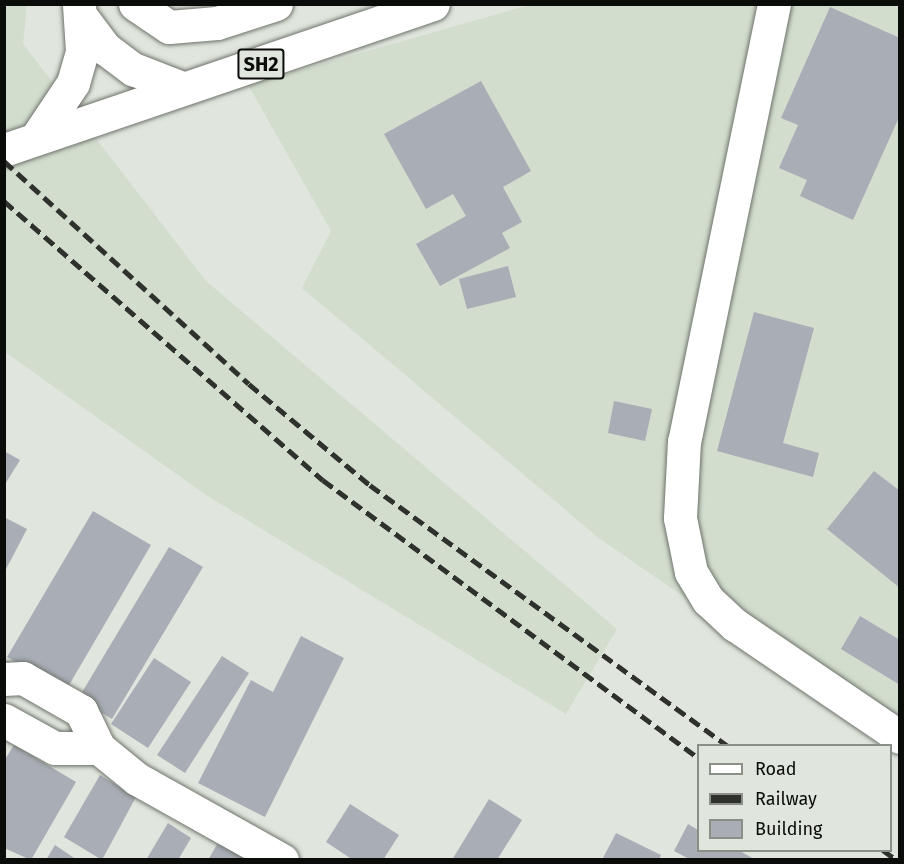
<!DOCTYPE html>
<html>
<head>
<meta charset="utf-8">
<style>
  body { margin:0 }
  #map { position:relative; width:904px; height:864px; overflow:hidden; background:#e0e6dd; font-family:"Fira Sans",sans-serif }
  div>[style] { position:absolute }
  .built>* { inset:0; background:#d2ddce }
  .building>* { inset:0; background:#a9adb6 }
  .roads { filter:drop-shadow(0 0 2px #6e736b) drop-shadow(0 0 2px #6e736b) }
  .street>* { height:33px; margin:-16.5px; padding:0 16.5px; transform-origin:16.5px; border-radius:16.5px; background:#fff }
  .primary>* { height:33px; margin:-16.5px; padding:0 16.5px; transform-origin:16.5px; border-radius:16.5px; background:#fff }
  .rail>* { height:4.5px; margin-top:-2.25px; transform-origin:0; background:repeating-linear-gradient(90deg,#2f312d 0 12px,transparent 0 18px) }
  span { translate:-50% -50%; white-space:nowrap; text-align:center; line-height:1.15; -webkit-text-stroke:4.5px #e0e6dd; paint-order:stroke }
  .shield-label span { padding:2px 4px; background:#e0e6dd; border:2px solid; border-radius:4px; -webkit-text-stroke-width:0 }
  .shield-label { font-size:20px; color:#0a0c09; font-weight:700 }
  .frame { position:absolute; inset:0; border:6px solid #0a0c09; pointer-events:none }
  .legend { position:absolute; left:697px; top:744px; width:195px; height:108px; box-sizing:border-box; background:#e0e6dd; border:2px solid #8a8f88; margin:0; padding:8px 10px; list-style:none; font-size:18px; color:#0a0c09 }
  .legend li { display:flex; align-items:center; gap:12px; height:30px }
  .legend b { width:30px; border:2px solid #8a8f88 }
</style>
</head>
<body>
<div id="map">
  <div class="built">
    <div style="clip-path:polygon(5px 5px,27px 5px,23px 44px,206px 281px,617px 629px,566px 714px,206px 495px,5px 352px)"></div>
    <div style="clip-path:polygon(529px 5px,899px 5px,899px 745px,600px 539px,302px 288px,331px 231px,248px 85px)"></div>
  </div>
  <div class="building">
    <div style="clip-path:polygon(830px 7px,900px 38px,900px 115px,853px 220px,800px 196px,807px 180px,779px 168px,798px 125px,781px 118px)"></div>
    <div style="clip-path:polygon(481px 81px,531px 171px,503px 187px,522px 222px,502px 233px,510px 248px,440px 286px,416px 244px,466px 216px,453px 194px,426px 209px,384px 134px)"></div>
    <div style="clip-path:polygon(508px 266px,516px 297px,467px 309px,459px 279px)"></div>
    <div style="clip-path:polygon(754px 312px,814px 328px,783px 443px,819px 453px,813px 477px,717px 451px)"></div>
    <div style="clip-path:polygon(614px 401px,652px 409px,645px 441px,608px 433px)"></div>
    <div style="clip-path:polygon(4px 451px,20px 460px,4px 486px)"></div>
    <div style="clip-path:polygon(874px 471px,900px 491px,900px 588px,827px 529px)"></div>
    <div style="clip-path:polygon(93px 511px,151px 545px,65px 692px,7px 657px)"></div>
    <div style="clip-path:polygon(4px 517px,27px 529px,4px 573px)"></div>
    <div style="clip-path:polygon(169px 547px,203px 567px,112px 719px,78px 699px)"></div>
    <div style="clip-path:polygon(860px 616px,900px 640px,900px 685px,841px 649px)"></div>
    <div style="clip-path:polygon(301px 636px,344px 658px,265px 817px,198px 783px,251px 680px,273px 692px)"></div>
    <div style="clip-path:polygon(222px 656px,249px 673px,185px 773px,157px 755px)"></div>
    <div style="clip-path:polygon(154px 658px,191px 682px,148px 748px,111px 724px)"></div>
    <div style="clip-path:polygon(14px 745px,76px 782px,31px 860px,4px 848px,4px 761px)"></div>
    <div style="clip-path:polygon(100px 775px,136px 797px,102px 860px,64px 837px)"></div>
    <div style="clip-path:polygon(489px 799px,522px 820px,497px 860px,452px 860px)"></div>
    <div style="clip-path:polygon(350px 804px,399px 835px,383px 860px,353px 860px,326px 842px)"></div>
    <div style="clip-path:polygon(168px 823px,191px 838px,178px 860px,146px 860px)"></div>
    <div style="clip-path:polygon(688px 824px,698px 830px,698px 850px,738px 850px,756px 860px,691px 860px,674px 851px)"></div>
    <div style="clip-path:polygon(616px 833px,661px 855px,659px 860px,602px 860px)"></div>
    <div style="clip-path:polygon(219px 841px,250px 860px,208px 860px)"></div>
    <div style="clip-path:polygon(55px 845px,77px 860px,46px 860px)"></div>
  </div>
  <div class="roads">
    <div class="street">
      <div style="left:774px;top:4px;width:446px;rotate:101.6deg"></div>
      <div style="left:684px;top:441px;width:77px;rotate:93deg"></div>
      <div style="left:680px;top:518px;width:55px;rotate:78.5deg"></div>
      <div style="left:691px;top:572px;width:33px;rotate:59deg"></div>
      <div style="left:708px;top:600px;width:37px;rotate:43deg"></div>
      <div style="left:735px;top:625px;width:199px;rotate:34.2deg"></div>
      <div style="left:4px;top:679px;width:19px;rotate:-3deg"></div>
      <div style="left:23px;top:678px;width:67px;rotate:29.6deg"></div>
      <div style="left:81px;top:711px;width:41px;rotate:64.1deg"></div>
      <div style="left:99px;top:748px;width:49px;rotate:39.2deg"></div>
      <div style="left:137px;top:779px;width:166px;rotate:29.2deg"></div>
      <div style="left:4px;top:720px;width:58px;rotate:28.8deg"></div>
      <div style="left:55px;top:748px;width:44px"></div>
    </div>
    <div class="primary">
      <div style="left:135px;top:4px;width:41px;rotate:34.1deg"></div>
      <div style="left:169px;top:27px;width:48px;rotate:-4.8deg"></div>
      <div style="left:217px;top:23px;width:62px;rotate:-17.9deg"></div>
      <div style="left:83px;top:19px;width:38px;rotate:53deg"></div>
      <div style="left:106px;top:49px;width:34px;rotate:37deg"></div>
      <div style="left:133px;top:69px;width:53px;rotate:21.2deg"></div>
      <div style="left:37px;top:137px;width:65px;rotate:-56.3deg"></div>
      <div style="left:73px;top:83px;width:33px;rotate:-74deg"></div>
      <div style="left:82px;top:51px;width:47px;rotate:-93.7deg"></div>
      <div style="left:4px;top:150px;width:453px;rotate:-18.8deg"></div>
    </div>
  </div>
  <div class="rail">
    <div style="left:4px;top:161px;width:331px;rotate:42.3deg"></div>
    <div style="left:249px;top:384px;width:158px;rotate:39.9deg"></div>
    <div style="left:370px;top:485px;width:443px;rotate:36.1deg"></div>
    <div style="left:4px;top:201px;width:424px;rotate:41.2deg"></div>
    <div style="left:323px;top:480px;width:466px;rotate:36.5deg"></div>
    <div style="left:883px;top:850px;width:17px;rotate:36deg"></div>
  </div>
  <div class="shield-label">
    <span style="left:261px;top:64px">SH2</span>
  </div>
  <div class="frame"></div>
  <ul class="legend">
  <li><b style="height:8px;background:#fff"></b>Road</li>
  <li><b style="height:8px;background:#2f312d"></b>Railway</li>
  <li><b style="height:16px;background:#a9adb6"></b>Building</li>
  </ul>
</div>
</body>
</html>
